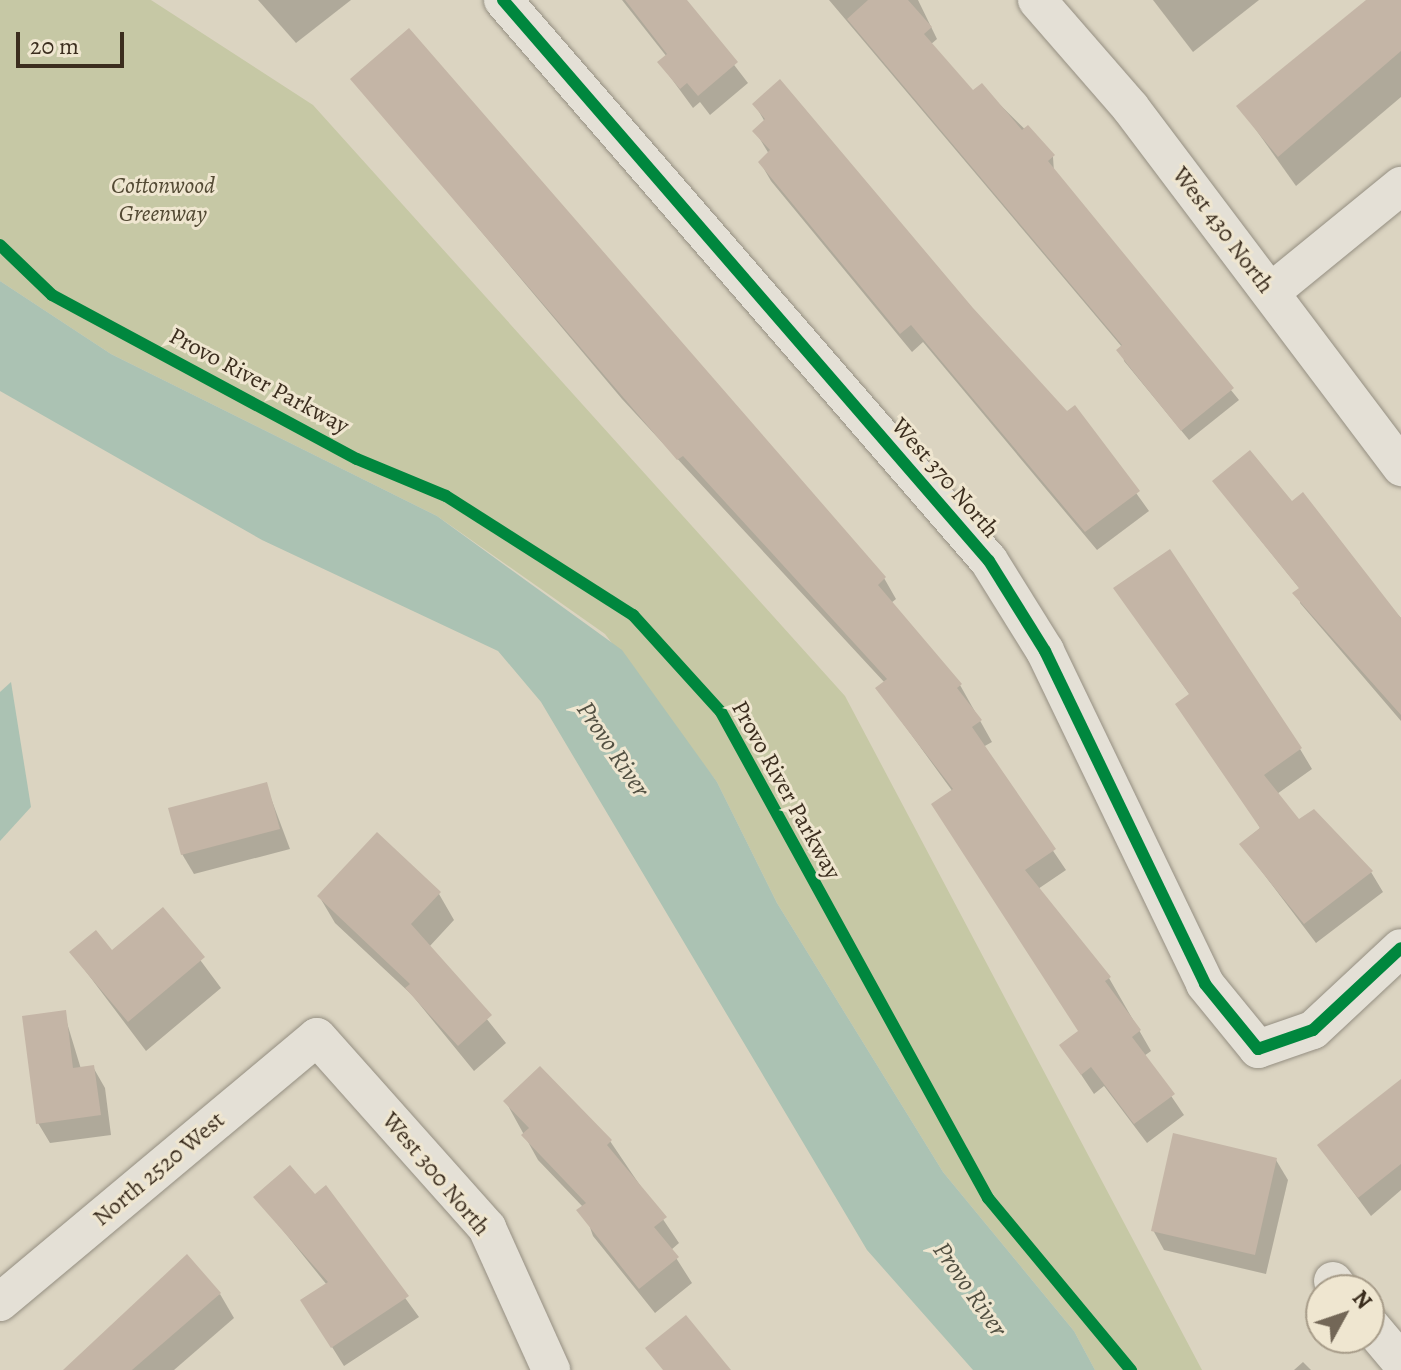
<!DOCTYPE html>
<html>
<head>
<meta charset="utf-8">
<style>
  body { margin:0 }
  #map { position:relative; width:1401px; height:1370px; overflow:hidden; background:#dbd4c1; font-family:Alegreya,serif }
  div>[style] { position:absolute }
  .green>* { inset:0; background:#c6c8a5 }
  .water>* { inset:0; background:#abc2b3 }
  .shadow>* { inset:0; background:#0003 }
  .building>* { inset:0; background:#c4b5a6 }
  .roads { filter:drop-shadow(0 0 2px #958f82) drop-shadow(0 0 2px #958f82) }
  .street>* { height:38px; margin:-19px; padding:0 19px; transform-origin:19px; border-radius:19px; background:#e4e0d6 }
  .cycleway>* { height:12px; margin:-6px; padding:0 6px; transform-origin:6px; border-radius:6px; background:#00873e }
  span { translate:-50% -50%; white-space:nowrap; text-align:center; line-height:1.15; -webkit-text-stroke:6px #efe6d0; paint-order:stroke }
  .park-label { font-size:24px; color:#534a34; font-style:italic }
  .street-label { font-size:24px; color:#3b2d1e }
  .water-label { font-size:26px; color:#525042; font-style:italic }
  .north { position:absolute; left:1305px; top:1274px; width:80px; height:80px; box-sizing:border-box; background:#efe6d0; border:2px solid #a79c89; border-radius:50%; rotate:50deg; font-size:22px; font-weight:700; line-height:32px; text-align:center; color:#3b2d1e }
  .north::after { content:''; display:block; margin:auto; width:28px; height:36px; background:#736757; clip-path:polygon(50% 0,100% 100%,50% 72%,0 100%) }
  .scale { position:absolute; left:16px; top:32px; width:108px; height:36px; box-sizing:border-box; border:4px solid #3b2d1e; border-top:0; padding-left:10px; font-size:24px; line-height:28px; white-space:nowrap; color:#3b2d1e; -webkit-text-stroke:6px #efe6d0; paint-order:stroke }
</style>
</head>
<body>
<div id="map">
  <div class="green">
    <div style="clip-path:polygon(0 0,151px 0,313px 105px,845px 696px,1202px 1370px,1095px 1370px,1074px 1331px,943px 1172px,777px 903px,717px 782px,605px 634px,437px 516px,111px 354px,0 281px)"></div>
  </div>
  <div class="water">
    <div style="clip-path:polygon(0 281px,111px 354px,437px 516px,622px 650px,717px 782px,777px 903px,943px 1172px,1074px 1331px,1095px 1370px,973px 1370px,867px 1250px,541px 702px,498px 651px,262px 540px,0 391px)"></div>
    <div style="clip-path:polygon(11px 682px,31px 807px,0 841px,0 692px)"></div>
  </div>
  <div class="shadow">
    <div style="clip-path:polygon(258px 0,351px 0,296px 43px)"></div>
    <div style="clip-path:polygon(622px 0,684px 0,748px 83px,710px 115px,700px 102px,693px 108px,660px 63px,667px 57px)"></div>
    <div style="clip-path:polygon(829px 0,918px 0,937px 39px,930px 45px,973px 93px,981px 86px,1053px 157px,1054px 172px,1239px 400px,1189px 440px,1124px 361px,1122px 347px)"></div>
    <div style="clip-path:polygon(1153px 0,1259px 0,1193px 52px)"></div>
    <div style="clip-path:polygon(1369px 0,1401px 0,1401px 97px,1296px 186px,1239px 106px)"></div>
    <div style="clip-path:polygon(353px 79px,884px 578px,896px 599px,891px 603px,960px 685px,992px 742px,983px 747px,1066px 870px,1038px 889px,1109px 978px,1151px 1051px,1144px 1056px,1184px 1115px,1147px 1143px,1104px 1086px,1094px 1094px,1062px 1046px,1080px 1032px,953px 792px,878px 689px,885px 683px,622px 399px)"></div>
    <div style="clip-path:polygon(755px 105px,971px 309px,1067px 414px,1075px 408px,1149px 511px,1097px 550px,923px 342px,912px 352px,771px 181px,760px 162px,769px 154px,755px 131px,765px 122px)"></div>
    <div style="clip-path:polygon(1214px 482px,1291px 504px,1401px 618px,1401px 721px,1300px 603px,1300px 589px)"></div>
    <div style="clip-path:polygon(1116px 589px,1300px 749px,1312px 769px,1277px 794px,1299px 822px,1371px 872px,1383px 892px,1316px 943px,1241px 844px,1260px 828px,1190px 695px)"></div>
    <div style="clip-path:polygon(266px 785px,290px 849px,194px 874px,182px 854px)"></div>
    <div style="clip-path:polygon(439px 894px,454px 920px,429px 947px,506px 1043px,474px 1071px,412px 995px,335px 923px,319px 896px)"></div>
    <div style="clip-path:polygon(163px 910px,221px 988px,146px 1051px,72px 953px,112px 953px)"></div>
    <div style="clip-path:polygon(64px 1013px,81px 1069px,93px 1067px,105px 1088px,111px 1135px,50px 1143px,38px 1123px)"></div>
    <div style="clip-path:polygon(1401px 1082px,1401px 1190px,1371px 1216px,1319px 1146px)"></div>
    <div style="clip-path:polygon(506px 1102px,610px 1141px,679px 1243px,671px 1250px,692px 1283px,655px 1313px,593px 1236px,583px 1207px,538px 1160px)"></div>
    <div style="clip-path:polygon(1276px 1160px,1288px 1180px,1266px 1274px,1164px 1250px,1153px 1230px)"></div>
    <div style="clip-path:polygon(325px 1188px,419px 1317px,344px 1366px,315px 1320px,327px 1285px,256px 1197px,315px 1197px)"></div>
    <div style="clip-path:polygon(220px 1294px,234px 1318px,174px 1370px,65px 1370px)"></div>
    <div style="clip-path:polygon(1303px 1362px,1311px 1370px,1294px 1370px)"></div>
  </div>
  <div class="building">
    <div style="clip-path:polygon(625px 0,687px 0,738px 62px,698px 96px,687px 83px,680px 89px,657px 62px,667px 54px)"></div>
    <div style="clip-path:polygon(868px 0,908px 0,932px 27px,924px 34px,973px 90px,982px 83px,1022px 130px,1028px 125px,1055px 155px,1048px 161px,1234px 388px,1181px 431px,1116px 350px,1122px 345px,847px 19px)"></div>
    <div style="clip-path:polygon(1366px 0,1401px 0,1401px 51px,1278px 157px,1236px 106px)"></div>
    <div style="clip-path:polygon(409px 28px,886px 577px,878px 585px,962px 684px,957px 688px,982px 720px,972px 727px,1056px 849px,1025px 870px,1111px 977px,1105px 981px,1141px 1030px,1132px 1037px,1175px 1094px,1134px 1124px,1091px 1067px,1081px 1075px,1059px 1045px,1078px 1031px,931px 804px,953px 789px,875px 688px,887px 679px,683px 456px,677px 460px,350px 79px)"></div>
    <div style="clip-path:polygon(780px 79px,973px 308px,1067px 411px,1075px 405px,1140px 491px,1085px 532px,911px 325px,900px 334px,758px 162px,770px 150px,752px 131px,765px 119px,752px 104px)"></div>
    <div style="clip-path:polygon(1250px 450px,1292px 501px,1303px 492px,1401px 618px,1401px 715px,1292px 593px,1299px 588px,1212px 481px)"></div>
    <div style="clip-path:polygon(1170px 549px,1302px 748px,1264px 775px,1299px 819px,1314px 809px,1373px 871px,1304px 924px,1239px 844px,1260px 828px,1175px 704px,1189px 694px,1113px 588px)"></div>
    <div style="clip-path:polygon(267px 782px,280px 829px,181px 855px,168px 808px)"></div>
    <div style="clip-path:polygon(377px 832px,441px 892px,411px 924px,492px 1015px,458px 1046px,405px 988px,410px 984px,317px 896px)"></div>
    <div style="clip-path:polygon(163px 907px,205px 957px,128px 1022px,69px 952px,96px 930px,112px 950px)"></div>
    <div style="clip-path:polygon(66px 1010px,73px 1068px,94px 1065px,101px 1115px,36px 1124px,22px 1016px)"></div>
    <div style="clip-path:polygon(540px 1066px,612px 1140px,607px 1145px,667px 1217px,654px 1227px,679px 1257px,639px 1289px,576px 1210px,586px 1203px,521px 1135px,529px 1128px,503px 1101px)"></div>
    <div style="clip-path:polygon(1401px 1079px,1401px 1164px,1358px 1198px,1317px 1145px)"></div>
    <div style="clip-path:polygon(1173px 1133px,1277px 1158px,1255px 1255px,1151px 1231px)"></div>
    <div style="clip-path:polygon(290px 1165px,315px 1194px,326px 1185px,409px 1296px,331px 1348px,300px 1300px,328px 1282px,253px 1197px)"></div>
    <div style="clip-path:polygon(187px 1254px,221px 1293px,132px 1370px,63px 1370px)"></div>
    <div style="clip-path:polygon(686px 1315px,731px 1370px,663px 1370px,645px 1348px)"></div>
  </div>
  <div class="roads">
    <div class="street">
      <div style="left:503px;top:0;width:742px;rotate:49.1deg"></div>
      <div style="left:989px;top:561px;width:106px;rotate:58.1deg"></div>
      <div style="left:1045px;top:651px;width:369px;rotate:64.3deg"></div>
      <div style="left:1205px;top:984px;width:84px;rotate:50.8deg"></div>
      <div style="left:1258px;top:1049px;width:58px;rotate:-19.1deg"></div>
      <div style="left:1313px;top:1030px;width:120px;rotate:-43deg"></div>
      <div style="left:1037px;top:0;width:142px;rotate:49deg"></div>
      <div style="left:1130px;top:107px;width:451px;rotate:53deg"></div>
      <div style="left:1271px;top:292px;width:168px;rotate:-39.2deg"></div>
      <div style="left:1333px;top:1281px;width:11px;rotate:52deg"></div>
      <div style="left:0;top:1302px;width:413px;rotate:-39.9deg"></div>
      <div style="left:317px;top:1037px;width:256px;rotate:48.3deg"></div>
      <div style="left:487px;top:1228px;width:156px;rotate:65.7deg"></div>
      <div style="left:1369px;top:1324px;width:50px;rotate:49.9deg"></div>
    </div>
  </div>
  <div class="cycleway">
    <div style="left:503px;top:0;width:742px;rotate:49.1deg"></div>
    <div style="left:989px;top:561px;width:106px;rotate:58.1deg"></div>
    <div style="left:1045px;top:651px;width:369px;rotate:64.3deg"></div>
    <div style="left:1205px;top:984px;width:84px;rotate:50.8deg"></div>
    <div style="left:1258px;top:1049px;width:58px;rotate:-19.1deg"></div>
    <div style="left:1313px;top:1030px;width:120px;rotate:-43deg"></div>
    <div style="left:0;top:245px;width:72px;rotate:43.9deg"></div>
    <div style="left:52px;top:295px;width:346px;rotate:28.3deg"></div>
    <div style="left:357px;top:459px;width:96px;rotate:22.6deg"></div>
    <div style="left:446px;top:496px;width:222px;rotate:32.5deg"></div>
    <div style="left:633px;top:615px;width:131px;rotate:47.8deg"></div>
    <div style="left:721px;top:712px;width:555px;rotate:61.22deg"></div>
    <div style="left:988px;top:1198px;width:224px;rotate:50.3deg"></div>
  </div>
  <div class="park-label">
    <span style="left:163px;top:200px">Cottonwood<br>Greenway</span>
  </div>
  <div class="street-label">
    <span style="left:1223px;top:230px;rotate:53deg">West 430 North</span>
    <span style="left:259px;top:381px;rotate:28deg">Provo River Parkway</span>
    <span style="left:945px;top:478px;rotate:49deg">West 370 North</span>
    <span style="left:786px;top:790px;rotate:61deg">Provo River Parkway</span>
    <span style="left:159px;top:1169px;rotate:-40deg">North 2520 West</span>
    <span style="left:436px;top:1174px;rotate:50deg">West 300 North</span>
  </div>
  <div class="water-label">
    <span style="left:613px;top:749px;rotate:56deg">Provo River</span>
    <span style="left:970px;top:1289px;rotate:55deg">Provo River</span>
  </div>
  <div class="north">N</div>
  <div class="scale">20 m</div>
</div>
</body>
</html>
